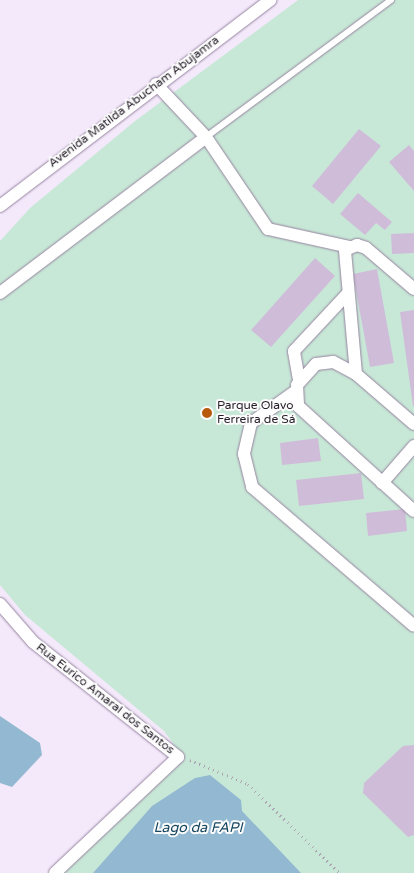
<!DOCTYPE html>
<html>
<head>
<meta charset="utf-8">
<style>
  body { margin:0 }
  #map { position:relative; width:414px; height:873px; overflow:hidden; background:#f4e9fb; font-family:"Varela Round",sans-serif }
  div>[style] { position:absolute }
  .green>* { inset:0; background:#c8e8d7 }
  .water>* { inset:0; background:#92b9d1 }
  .building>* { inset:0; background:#cfbcd9 }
  .path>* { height:2.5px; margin-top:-1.25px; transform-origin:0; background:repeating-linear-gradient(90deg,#aca3b2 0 1px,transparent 0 5px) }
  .roads { filter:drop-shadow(0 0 1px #9684a0) drop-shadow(0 0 1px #9684a0) }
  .service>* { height:6px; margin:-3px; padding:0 3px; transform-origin:3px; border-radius:3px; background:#fff }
  .minor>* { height:12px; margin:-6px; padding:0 6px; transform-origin:6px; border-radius:6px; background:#fff }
  .dots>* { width:14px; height:14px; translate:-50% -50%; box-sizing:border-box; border:2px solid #fbfbfb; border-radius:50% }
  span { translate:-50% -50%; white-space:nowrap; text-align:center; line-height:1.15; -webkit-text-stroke:4px #fbfbfb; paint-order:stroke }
  .street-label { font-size:12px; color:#251e29 }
  .poi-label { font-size:12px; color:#251e29 }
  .left { translate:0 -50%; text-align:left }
  .water-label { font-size:14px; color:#14465f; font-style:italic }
</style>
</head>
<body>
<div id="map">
  <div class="green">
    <div style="clip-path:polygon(298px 0,414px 0,414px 873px,57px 873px,183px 757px,164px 731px,25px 615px,0 585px,0 241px,30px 208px,135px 121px)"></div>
  </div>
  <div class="water">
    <div style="clip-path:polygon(0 716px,40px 743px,42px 755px,12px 787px,0 783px)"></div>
    <div style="clip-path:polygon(210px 775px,241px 800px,242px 811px,301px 873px,93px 873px,152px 806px,195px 778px)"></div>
  </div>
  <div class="building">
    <div style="clip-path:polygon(359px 129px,381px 146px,333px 204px,312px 186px)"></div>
    <div style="clip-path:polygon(409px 145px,414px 151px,414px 191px,389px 162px)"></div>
    <div style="clip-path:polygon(358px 193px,392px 222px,385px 230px,376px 223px,365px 235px,340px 214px)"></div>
    <div style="clip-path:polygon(414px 233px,414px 253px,392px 254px,391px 234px)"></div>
    <div style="clip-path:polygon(315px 258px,335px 276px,271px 347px,251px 330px)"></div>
    <div style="clip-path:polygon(377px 269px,394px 363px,370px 367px,353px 274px)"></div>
    <div style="clip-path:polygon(414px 310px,414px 406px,413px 406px,400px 312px)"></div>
    <div style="clip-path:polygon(318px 438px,321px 461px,282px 465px,280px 443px)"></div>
    <div style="clip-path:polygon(361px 473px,364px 499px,299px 506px,296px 480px)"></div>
    <div style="clip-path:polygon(405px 509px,407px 531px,368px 536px,366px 513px)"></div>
    <div style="clip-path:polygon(414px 745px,414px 835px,408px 837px,363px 793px,364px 783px,403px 746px)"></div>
  </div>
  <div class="path">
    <div style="left:190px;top:760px;width:63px;rotate:22.5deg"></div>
    <div style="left:248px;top:784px;width:128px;rotate:44.1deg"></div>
  </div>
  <div class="roads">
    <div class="service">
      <div style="left:206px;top:137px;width:230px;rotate:-36.5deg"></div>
    </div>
    <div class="minor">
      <div style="left:156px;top:84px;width:73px;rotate:46.7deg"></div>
      <div style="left:206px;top:137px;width:111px;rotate:56deg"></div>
      <div style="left:268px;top:229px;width:84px;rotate:12.4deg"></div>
      <div style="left:0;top:206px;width:340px;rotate:-37.3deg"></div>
      <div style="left:0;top:293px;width:258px;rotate:-37.1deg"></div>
      <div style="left:356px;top:374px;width:124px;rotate:-95.1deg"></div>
      <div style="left:345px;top:250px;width:13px;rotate:-23deg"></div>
      <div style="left:357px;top:245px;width:9px;rotate:18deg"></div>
      <div style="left:366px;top:248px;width:63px;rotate:40.5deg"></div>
      <div style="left:299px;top:380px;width:29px;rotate:-100deg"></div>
      <div style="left:294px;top:351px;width:79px;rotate:-47deg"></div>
      <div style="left:296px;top:391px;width:55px;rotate:144.6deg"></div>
      <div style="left:251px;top:423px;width:32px;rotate:103deg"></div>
      <div style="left:244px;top:454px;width:34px;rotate:76deg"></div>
      <div style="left:252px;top:487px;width:213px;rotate:40.6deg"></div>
      <div style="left:414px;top:424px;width:77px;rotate:-139.2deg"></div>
      <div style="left:356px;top:374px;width:26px;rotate:-152deg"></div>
      <div style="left:333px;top:362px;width:17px;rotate:173deg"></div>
      <div style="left:316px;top:364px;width:28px;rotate:132deg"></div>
      <div style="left:297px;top:385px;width:21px;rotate:87deg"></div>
      <div style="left:298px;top:406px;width:156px;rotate:42.2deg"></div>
      <div style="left:382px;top:483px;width:49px;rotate:-49.1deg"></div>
      <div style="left:0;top:604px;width:50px;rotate:49deg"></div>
      <div style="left:33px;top:642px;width:185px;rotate:38.4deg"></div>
      <div style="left:178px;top:757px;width:169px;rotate:136.7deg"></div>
    </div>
  </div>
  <div class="dots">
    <div style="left:207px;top:413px;background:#b7580b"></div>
  </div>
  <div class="street-label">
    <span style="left:134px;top:102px;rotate:-37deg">Avenida Matilda Abucham Abujamra</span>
    <span style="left:105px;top:699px;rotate:38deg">Rua Eurico Amaral dos Santos</span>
  </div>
  <div class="poi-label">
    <span class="left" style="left:217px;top:413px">Parque Olavo<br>Ferreira de Sá</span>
  </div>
  <div class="water-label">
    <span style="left:198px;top:828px">Lago da FAPI</span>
  </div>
</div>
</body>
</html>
